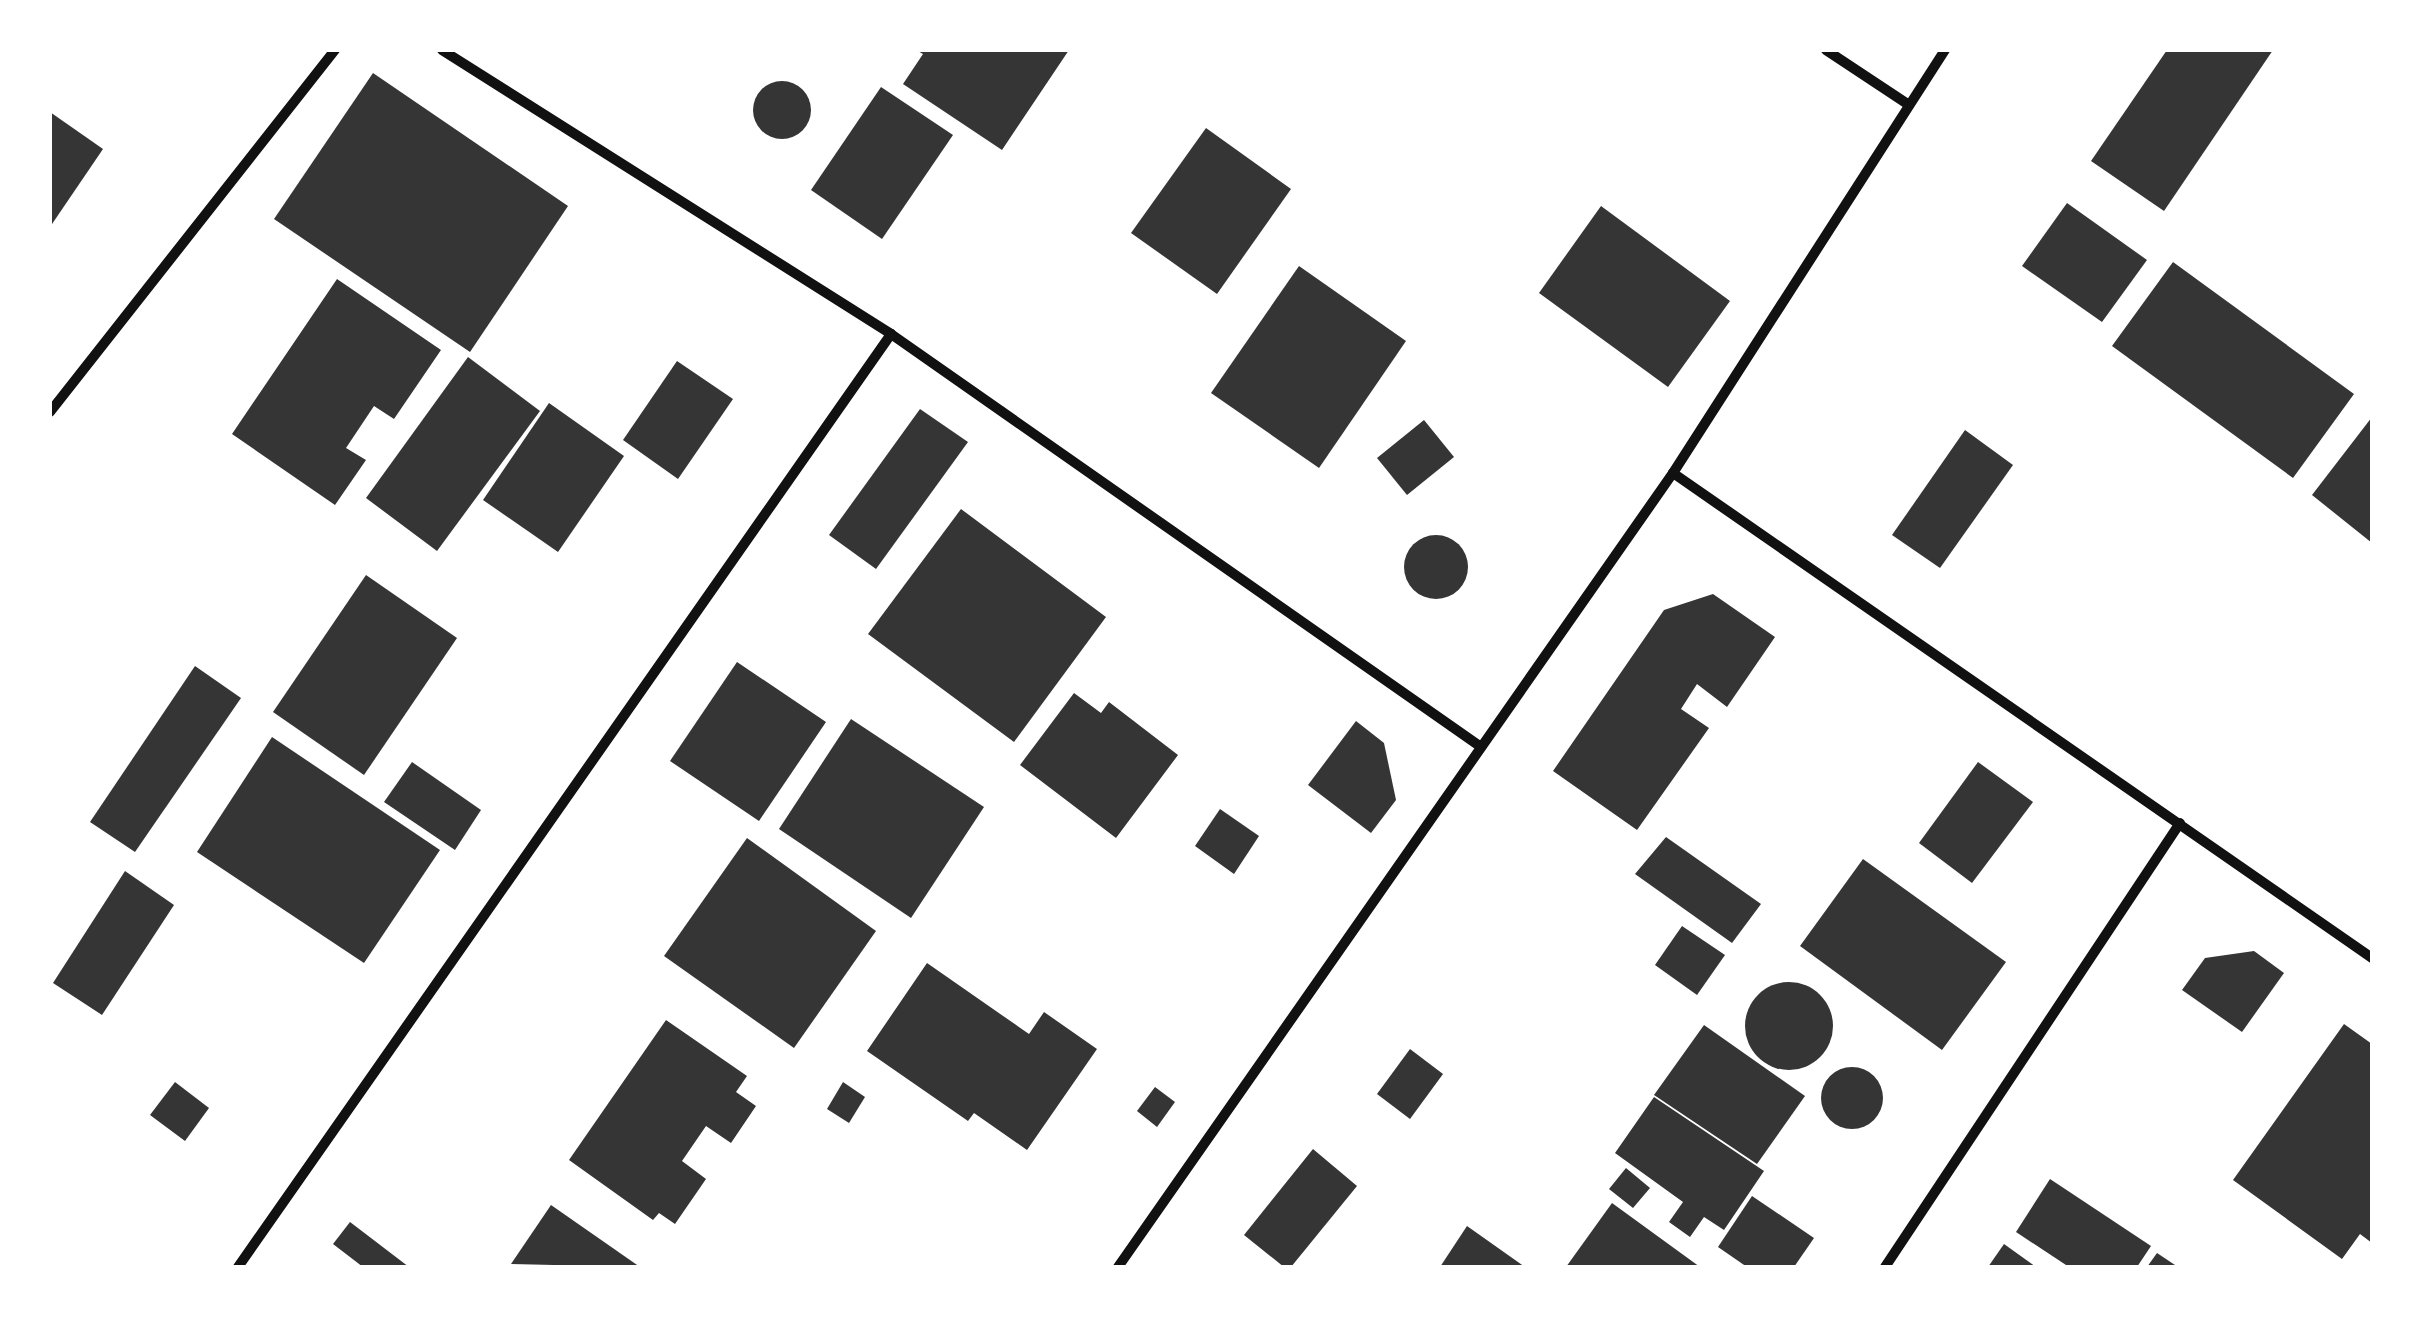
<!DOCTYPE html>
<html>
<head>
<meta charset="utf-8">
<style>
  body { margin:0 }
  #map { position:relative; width:2422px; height:1317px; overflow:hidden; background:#fff; font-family:"IBM Plex Sans",sans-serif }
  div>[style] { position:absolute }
  .building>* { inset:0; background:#353535 }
  .round { border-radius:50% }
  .minor>* { height:10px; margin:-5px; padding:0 5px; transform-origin:5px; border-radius:5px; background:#111 }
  span { translate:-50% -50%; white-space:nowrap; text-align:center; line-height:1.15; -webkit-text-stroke:10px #fff; paint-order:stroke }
  .frame { position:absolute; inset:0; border:52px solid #fff; pointer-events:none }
</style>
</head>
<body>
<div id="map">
  <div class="building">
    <div style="clip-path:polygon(916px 50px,1069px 50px,1002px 150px,903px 84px,923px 54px)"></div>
    <div style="clip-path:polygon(2167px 50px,2273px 50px,2164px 211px,2091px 161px)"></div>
    <div style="clip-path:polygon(373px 73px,568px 206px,470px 352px,274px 219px)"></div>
    <div class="round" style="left:753px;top:81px;width:58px;height:58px"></div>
    <div style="clip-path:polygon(881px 87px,953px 135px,882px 239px,811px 190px)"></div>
    <div style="clip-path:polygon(50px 112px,103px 149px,50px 227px)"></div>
    <div style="clip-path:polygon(1206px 128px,1291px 189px,1217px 294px,1131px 233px)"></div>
    <div style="clip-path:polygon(2067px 203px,2147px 260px,2102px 322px,2022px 266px)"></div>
    <div style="clip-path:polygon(1601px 206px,1730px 301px,1668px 387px,1539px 293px)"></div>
    <div style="clip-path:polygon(2173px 262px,2354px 394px,2293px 478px,2112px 346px)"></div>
    <div style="clip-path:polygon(1299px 266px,1406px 341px,1319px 468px,1211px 393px)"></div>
    <div style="clip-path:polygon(337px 279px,441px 350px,394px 419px,374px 406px,346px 448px,366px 460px,335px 505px,232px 434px)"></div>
    <div style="clip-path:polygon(468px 357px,540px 411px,437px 551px,366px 498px)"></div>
    <div style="clip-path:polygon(677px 361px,733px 399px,678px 479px,623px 440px)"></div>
    <div style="clip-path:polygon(549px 403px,624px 456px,558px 552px,483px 500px)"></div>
    <div style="clip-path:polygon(920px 409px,968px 442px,876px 569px,829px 535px)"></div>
    <div style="clip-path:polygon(2372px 417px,2372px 543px,2312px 495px)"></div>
    <div style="clip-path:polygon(1424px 420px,1454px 457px,1407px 495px,1377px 458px)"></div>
    <div style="clip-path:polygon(1965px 430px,2013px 465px,1940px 568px,1892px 535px)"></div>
    <div style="clip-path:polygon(961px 509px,1106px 617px,1014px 742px,868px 634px)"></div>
    <div class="round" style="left:1404px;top:535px;width:64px;height:64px"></div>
    <div style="clip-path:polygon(366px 575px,457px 638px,364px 775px,273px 712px)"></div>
    <div style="clip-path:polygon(1713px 594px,1775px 637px,1727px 707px,1697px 684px,1681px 709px,1709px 728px,1637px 830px,1553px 771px,1664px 610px)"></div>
    <div style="clip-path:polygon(737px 662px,826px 722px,759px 821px,670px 761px)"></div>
    <div style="clip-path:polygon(195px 666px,241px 698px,135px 852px,90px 822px)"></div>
    <div style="clip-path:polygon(1074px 693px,1101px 713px,1109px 702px,1178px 755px,1116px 838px,1020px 765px)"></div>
    <div style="clip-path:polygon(851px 719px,984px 807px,911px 918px,779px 829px)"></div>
    <div style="clip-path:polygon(1356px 721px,1384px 743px,1396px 800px,1371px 833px,1308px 785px)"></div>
    <div style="clip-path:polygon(272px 737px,440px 850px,364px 963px,197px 852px)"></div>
    <div style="clip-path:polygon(412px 762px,481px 810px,455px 850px,384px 802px)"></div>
    <div style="clip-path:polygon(1978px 762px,2033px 802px,1972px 883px,1919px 843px)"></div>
    <div style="clip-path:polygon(1220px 809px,1259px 836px,1234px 874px,1195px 846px)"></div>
    <div style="clip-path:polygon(1666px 837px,1761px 904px,1732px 943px,1635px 874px)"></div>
    <div style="clip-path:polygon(747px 838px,876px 931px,794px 1048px,664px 956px)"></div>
    <div style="clip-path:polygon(1863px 859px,2006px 962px,1942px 1050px,1800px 946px)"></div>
    <div style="clip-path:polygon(125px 871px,174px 905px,102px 1015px,53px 983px)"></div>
    <div style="clip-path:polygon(1682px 926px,1725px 955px,1697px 995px,1655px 965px)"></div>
    <div style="clip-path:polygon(2254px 951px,2284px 973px,2242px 1032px,2182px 990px,2205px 958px)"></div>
    <div style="clip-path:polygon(927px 963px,1029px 1034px,1044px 1012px,1097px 1049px,1027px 1150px,974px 1113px,968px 1121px,867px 1051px)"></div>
    <div class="round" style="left:1745px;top:982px;width:88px;height:88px"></div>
    <div style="clip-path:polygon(666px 1020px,747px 1076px,736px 1092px,756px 1106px,731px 1143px,706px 1126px,682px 1161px,706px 1179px,675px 1224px,659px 1213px,653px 1220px,569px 1160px)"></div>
    <div style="clip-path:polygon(2344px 1024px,2372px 1044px,2372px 1243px,2360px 1234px,2342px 1259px,2233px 1180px)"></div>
    <div style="clip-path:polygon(1704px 1025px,1805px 1096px,1757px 1164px,1654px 1095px)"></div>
    <div style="clip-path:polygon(1410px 1049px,1443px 1074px,1410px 1119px,1377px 1094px)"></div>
    <div class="round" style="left:1821px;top:1067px;width:62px;height:62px"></div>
    <div style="clip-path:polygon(175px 1082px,209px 1108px,185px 1141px,150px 1115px)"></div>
    <div style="clip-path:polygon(843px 1082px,865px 1097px,849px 1123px,827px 1109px)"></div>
    <div style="clip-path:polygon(1155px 1087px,1175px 1102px,1157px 1127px,1137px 1111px)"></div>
    <div style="clip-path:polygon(1654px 1097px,1764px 1171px,1724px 1230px,1704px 1217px,1690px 1237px,1669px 1222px,1683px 1202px,1615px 1153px)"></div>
    <div style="clip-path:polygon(1313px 1149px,1357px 1186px,1291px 1267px,1284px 1267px,1244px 1235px)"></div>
    <div style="clip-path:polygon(1626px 1168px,1650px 1188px,1633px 1208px,1609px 1189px)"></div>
    <div style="clip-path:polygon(2050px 1179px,2151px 1246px,2137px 1267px,2069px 1267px,2016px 1232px)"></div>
    <div style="clip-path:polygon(1752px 1196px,1814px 1238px,1794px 1267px,1747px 1267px,1718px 1247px)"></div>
    <div style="clip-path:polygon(1612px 1203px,1700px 1267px,1566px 1267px)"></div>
    <div style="clip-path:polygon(551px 1205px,640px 1267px,511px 1264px)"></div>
    <div style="clip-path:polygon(350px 1222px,409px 1267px,363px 1267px,333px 1244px)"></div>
    <div style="clip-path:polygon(1467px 1226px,1525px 1267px,1440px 1267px)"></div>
    <div style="clip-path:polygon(2004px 1244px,2036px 1267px,1988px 1267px)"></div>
    <div style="clip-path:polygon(2157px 1253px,2178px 1267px,2147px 1267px)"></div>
  </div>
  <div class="minor">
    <div style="left:442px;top:50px;width:531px;rotate:32.31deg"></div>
    <div style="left:891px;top:334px;width:720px;rotate:34.99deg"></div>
    <div style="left:1826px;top:50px;width:96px;rotate:33.5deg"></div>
    <div style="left:50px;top:412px;width:461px;rotate:-51.8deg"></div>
    <div style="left:1673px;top:473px;width:851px;rotate:34.75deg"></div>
    <div style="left:238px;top:1267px;width:1139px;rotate:-55.01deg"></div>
    <div style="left:1118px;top:1267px;width:969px;rotate:-55.05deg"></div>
    <div style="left:1673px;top:473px;width:503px;rotate:-57.26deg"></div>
    <div style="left:1885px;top:1267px;width:533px;rotate:-56.4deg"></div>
  </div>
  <div class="frame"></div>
</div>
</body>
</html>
